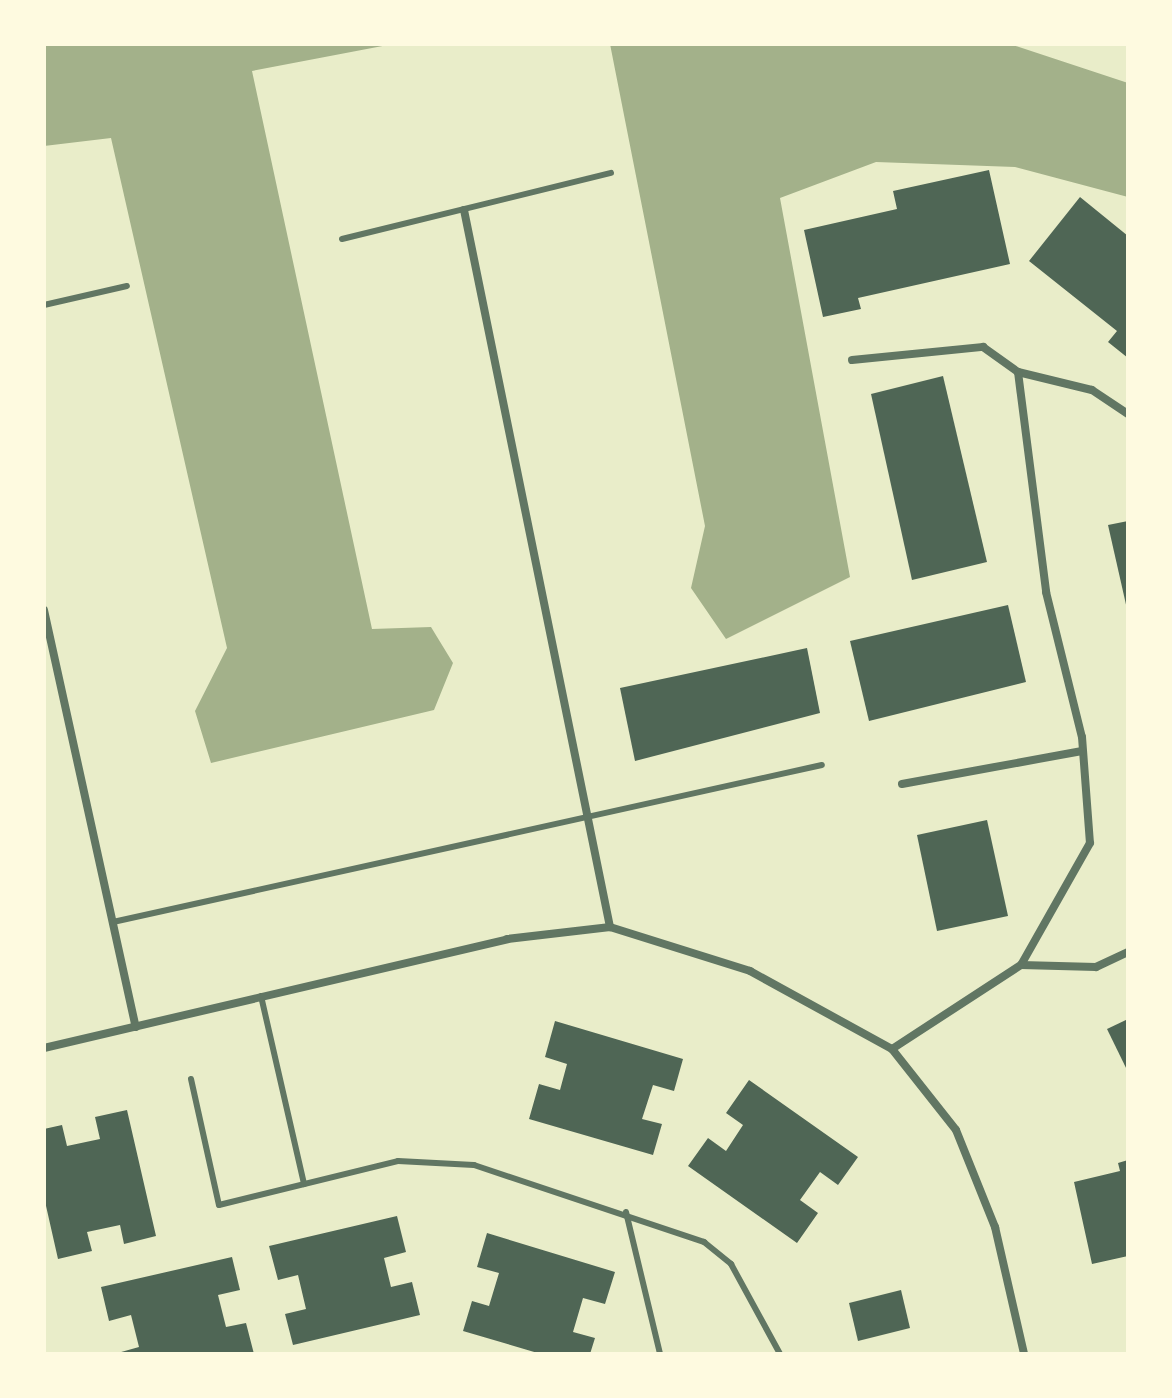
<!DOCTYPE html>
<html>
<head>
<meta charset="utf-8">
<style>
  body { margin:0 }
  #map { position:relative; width:1172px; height:1398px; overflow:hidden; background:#e9edc9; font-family:"Zilla Slab",serif }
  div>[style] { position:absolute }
  .water>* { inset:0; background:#a3b18a }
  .building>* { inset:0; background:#4f6655 }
  .service>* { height:6px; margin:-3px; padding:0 3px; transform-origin:3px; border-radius:3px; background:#617663 }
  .minor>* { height:8px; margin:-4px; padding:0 4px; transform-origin:4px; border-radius:4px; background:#617663 }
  span { translate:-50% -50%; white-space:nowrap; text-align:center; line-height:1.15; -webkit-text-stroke:6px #fefae0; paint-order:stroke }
  .frame { position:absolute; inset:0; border:46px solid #fefae0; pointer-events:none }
</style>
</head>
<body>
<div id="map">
  <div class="water">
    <div style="clip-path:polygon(44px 44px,393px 44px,252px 71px,372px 629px,431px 627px,453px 663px,434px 710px,211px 763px,195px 711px,227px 648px,111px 138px,44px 146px)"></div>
    <div style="clip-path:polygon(610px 44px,1010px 44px,1128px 83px,1128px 197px,1015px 167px,876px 162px,780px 198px,850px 577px,726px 639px,691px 588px,705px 526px)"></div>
  </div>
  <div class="building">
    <div style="clip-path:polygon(989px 170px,1010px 264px,858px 298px,861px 309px,823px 317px,804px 230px,897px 209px,893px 191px)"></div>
    <div style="clip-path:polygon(1080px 197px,1128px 236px,1128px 358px,1108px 342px,1117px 331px,1029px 261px)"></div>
    <div style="clip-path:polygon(943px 376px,987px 562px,912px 580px,871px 394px)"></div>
    <div style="clip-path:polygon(1128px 521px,1128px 609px,1127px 609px,1108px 525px)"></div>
    <div style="clip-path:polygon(1008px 605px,1026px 682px,869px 721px,850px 641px)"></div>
    <div style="clip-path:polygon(807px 648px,820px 713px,635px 761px,620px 688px)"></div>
    <div style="clip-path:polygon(987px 820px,1008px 916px,937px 931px,917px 835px)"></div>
    <div style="clip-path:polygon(1128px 1019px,1128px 1072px,1107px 1029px)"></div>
    <div style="clip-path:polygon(555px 1021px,683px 1059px,674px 1091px,653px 1085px,642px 1119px,662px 1124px,653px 1155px,529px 1119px,539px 1084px,560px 1090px,567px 1064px,545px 1057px)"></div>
    <div style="clip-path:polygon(749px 1080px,858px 1157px,838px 1185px,820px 1172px,800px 1200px,818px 1213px,797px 1243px,688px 1166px,708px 1138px,726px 1151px,743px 1125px,726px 1113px)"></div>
    <div style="clip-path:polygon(127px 1110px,156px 1236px,124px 1244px,120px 1225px,87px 1232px,92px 1251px,58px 1259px,44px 1197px,44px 1129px,62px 1125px,67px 1146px,100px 1139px,95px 1117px)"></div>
    <div style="clip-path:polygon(1128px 1160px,1128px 1256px,1092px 1264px,1074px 1182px,1120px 1171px,1118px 1163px)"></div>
    <div style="clip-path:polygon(397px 1216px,406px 1252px,384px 1258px,391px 1287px,412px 1282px,420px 1315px,293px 1345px,285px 1314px,306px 1309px,298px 1275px,278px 1280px,269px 1246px)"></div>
    <div style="clip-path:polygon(487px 1233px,615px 1272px,605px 1304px,583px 1298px,573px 1332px,595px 1338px,590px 1354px,541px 1354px,463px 1331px,472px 1301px,489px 1306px,499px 1273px,477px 1267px)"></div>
    <div style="clip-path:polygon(232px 1257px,240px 1290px,218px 1295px,226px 1327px,246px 1323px,254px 1354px,114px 1354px,139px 1347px,131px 1315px,109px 1321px,101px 1287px)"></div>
    <div style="clip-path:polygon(901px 1290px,910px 1328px,858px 1341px,849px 1303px)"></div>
  </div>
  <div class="service">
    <div style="left:342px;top:239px;width:277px;rotate:-13.8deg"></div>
    <div style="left:44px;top:305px;width:85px;rotate:-12.9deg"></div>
    <div style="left:113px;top:922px;width:726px;rotate:-12.49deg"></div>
    <div style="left:261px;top:996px;width:193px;rotate:77.1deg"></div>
    <div style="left:191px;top:1079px;width:129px;rotate:77.5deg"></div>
    <div style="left:219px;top:1205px;width:184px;rotate:-13.8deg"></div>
    <div style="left:398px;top:1161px;width:76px;rotate:3deg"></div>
    <div style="left:474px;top:1165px;width:243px;rotate:18.5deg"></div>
    <div style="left:704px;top:1242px;width:35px;rotate:39deg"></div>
    <div style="left:731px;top:1264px;width:102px;rotate:61.4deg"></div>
    <div style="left:626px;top:1212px;width:146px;rotate:76.5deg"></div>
  </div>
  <div class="minor">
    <div style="left:464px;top:210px;width:732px;rotate:78.49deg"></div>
    <div style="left:852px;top:360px;width:132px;rotate:-5.7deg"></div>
    <div style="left:983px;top:347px;width:43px;rotate:35.5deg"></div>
    <div style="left:1018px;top:372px;width:76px;rotate:13.7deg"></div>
    <div style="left:1092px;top:390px;width:43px;rotate:33.7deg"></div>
    <div style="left:1018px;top:372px;width:222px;rotate:82.7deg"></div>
    <div style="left:1046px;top:592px;width:149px;rotate:76.1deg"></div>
    <div style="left:1082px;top:737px;width:106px;rotate:85.7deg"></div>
    <div style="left:1090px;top:843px;width:140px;rotate:119.5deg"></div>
    <div style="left:44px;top:610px;width:427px;rotate:77.6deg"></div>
    <div style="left:902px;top:784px;width:183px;rotate:-10.4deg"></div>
    <div style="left:44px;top:1048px;width:476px;rotate:-13.2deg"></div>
    <div style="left:507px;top:939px;width:104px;rotate:-6.6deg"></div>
    <div style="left:610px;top:927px;width:147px;rotate:17.4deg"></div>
    <div style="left:750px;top:971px;width:162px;rotate:28.8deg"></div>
    <div style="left:892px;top:1049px;width:103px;rotate:51.7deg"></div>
    <div style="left:956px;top:1130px;width:105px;rotate:68.1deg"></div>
    <div style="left:995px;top:1227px;width:130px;rotate:77.1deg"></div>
    <div style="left:892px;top:1049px;width:154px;rotate:-33.1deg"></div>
    <div style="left:1021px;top:965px;width:75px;rotate:1.5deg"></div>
    <div style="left:1096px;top:967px;width:35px;rotate:-25deg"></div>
  </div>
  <div class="frame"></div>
</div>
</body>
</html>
